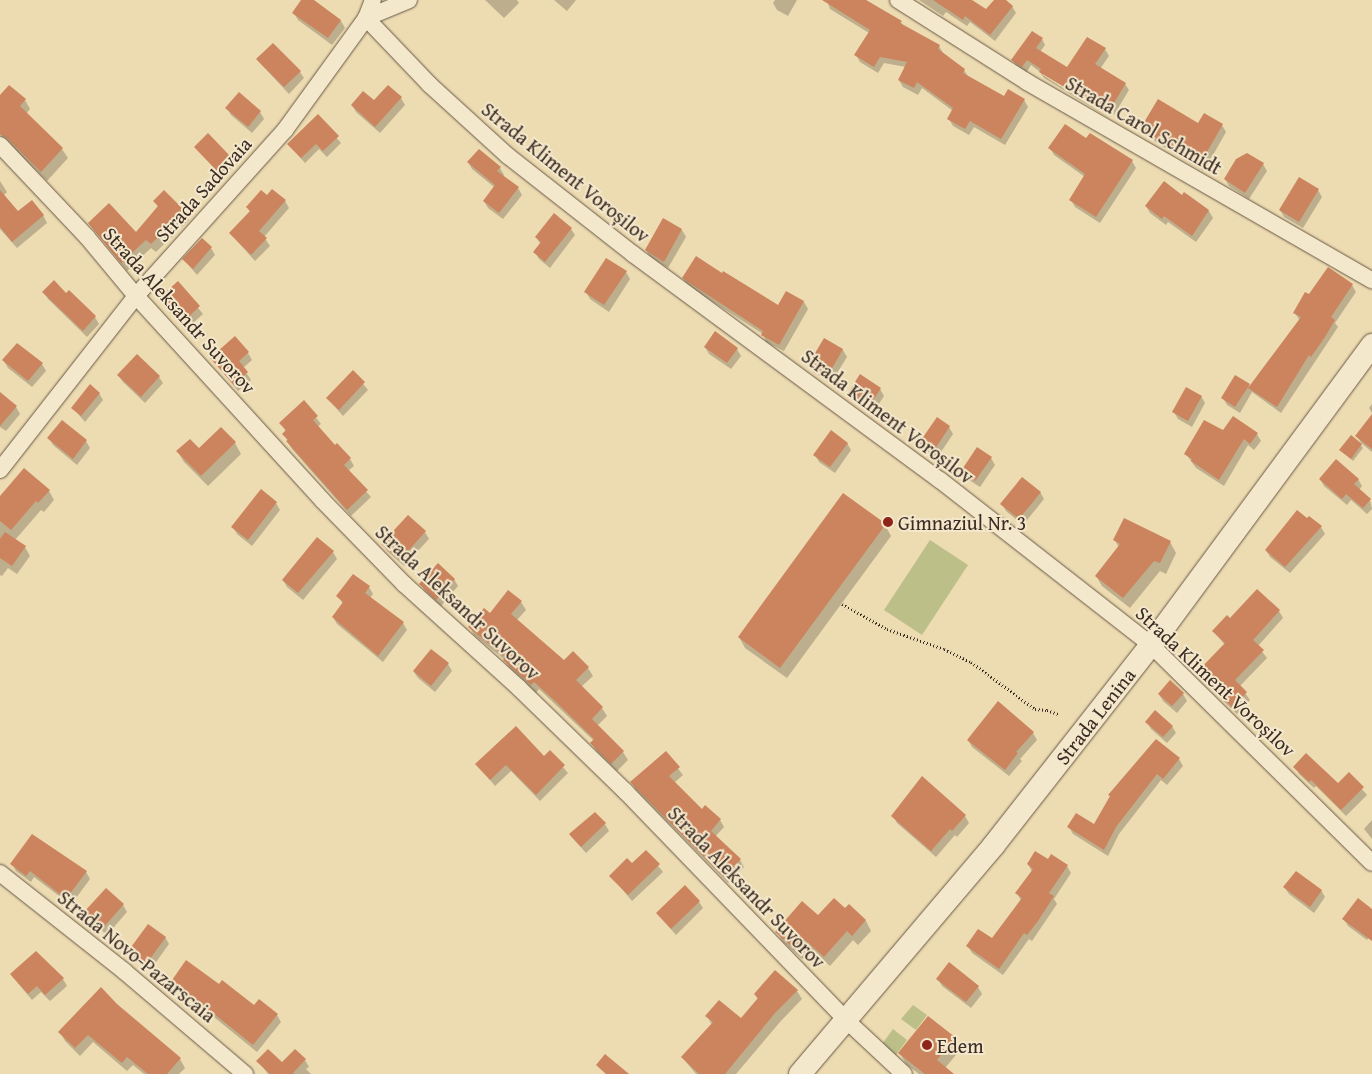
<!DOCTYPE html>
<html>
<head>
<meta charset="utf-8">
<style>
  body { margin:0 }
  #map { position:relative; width:1372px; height:1074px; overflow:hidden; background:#eddbb1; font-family:"Gentium Book Plus",serif }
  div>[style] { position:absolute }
  .green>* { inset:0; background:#bdbf88 }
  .shadow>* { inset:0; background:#0003 }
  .building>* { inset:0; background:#cb845d }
  .path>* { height:3px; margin-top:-1.5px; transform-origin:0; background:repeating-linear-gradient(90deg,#3c2b23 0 1px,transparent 0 3.5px) }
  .roads { filter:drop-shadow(0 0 1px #685746) drop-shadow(0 0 1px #685746) }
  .street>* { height:16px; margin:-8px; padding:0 8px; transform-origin:8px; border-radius:8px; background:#f3e8cc }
  .secondary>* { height:22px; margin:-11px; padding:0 11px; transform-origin:11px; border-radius:11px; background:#f3e8cc }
  .dots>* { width:14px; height:14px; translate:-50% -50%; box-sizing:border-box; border:2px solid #f3e8cc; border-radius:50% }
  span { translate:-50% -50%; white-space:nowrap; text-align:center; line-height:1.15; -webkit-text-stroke:4px #f3e8cc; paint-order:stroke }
  .street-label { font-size:20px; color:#3c2b23 }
  .poi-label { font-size:20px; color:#3c2b23 }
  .left { translate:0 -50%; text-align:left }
</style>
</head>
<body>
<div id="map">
  <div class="green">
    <div style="clip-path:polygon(930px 540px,968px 565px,922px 635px,884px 610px)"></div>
    <div style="clip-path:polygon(913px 1005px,927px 1015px,916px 1030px,901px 1019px)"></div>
    <div style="clip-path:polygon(893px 1029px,907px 1040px,896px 1055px,882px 1044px)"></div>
  </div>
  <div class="shadow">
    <div style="clip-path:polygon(303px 0,312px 0,341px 21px,345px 28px,332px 45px,298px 20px,294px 13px)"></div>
    <div style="clip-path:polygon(485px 0,517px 0,519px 3px,504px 18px)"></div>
    <div style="clip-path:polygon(554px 0,576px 0,567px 11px)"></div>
    <div style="clip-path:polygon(775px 0,797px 0,788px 16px,777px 10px,773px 3px)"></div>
    <div style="clip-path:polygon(827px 0,866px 0,901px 22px,904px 27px,939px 46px,943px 53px,964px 70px,969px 78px,1004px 98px,1024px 100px,1028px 107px,1005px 145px,974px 127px,969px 135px,953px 126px,949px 119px,953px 111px,922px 88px,918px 95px,903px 87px,899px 80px,906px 67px,884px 63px,878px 73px,860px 62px,856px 55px,869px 33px,830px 9px)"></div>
    <div style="clip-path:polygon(919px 0,970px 0,987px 11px,995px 0,1004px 0,1012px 6px,1016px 13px,995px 41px,970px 22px,967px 26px,946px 12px,943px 16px)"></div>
    <div style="clip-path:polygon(1042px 39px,1045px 45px,1040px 52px,1068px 69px,1105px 49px,1109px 56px,1100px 69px,1125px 84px,1129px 90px,1114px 115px,1043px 72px,1043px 75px,1111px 119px,1044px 78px,1040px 72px,1031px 65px,1026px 73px,1017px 67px,1013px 60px)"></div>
    <div style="clip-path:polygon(257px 60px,300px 72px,304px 78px,289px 94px)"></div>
    <div style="clip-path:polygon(239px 93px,260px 112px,264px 119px,252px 133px,231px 115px,227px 108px)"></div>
    <div style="clip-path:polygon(0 97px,25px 100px,30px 109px,26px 114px,62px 149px,68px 158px,47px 181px,0 135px)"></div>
    <div style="clip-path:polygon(401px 98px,405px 105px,380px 133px,356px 112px,352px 105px)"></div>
    <div style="clip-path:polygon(318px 116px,341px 143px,327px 157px,319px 149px,305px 163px,288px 144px)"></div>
    <div style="clip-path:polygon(1198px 124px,1222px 125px,1226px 132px,1204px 171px,1146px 136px,1142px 129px)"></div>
    <div style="clip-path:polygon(208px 135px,234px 165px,222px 177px,196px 147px)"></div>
    <div style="clip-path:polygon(1090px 135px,1132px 161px,1136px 168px,1100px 223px,1075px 207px,1071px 200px,1085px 177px,1054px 155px,1050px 148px,1087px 140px)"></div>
    <div style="clip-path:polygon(468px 162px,500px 168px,504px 175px,503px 177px,518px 188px,522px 195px,503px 219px,488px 208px,484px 201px,494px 187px,472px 169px)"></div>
    <div style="clip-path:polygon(1263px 164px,1267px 171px,1249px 199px,1229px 186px,1225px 179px)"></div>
    <div style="clip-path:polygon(0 181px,7px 192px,3px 196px,18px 213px,43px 215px,47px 223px,17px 248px,0 229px)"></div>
    <div style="clip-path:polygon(1318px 190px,1322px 197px,1303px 228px,1284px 217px,1280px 210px)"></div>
    <div style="clip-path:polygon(267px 196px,285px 201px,289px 208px,264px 237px,270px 246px,255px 261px,230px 233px,250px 212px,247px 207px)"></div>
    <div style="clip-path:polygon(1182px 197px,1209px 211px,1213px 218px,1196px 242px,1168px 222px,1166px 225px,1150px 213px,1146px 206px)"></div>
    <div style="clip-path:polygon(155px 201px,184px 212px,189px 220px,156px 252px,151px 248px,127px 271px,89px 223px,136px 233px,158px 207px)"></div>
    <div style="clip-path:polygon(571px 229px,575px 235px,550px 268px,539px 259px,535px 252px,541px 245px,536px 237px)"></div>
    <div style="clip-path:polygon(682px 230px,686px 237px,668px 268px,650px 257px,646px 250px)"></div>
    <div style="clip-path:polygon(211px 248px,215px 255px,197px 275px,184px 260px)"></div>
    <div style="clip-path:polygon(1328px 269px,1352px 285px,1356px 292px,1335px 323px,1338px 327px,1281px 413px,1252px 392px,1240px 413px,1227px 405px,1223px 398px,1249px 385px,1250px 388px,1300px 321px,1295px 313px,1310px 296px)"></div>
    <div style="clip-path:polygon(626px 272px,630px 279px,609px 312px,590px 299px,586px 292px)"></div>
    <div style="clip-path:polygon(722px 275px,778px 306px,786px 292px,804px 302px,808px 309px,784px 351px,766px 342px,763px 334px,687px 285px,683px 278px)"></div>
    <div style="clip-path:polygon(178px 283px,203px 314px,185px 330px,160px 299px)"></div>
    <div style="clip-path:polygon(44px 292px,66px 294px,69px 292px,95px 317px,99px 324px,87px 337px,48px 299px)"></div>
    <div style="clip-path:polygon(825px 339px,843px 350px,847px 357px,831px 383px,813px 372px,809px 365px)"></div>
    <div style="clip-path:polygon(705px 347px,737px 349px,741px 356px,731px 369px,709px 354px)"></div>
    <div style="clip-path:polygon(248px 353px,252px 360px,243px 368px,251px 380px,238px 391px,212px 359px)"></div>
    <div style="clip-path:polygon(4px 361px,42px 364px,46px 371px,32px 387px,8px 368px)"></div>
    <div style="clip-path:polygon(353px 371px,368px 390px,343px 416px,327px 398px)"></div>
    <div style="clip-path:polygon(119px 376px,159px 377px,163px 383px,145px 403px,123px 382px)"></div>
    <div style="clip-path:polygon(861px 376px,880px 389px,884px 396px,873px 413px,853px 400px,849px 393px)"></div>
    <div style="clip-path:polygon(99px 393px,103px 400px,85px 422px,73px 408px)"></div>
    <div style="clip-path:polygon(0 394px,16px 407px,20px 414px,6px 431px,0 427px)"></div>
    <div style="clip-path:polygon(1201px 396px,1205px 403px,1192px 427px,1178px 419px,1174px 412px)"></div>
    <div style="clip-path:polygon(304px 402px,321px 424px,317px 427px,335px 447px,337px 444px,350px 459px,354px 466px,348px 471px,371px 497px,351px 516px,292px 449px,284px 434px,286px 432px,281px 423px)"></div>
    <div style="clip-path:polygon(1372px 404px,1372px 413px,1369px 408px)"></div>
    <div style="clip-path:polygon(1372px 416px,1372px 452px,1361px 443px,1357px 436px)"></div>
    <div style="clip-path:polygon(938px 419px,949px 427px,953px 434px,937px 458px,925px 450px,921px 443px)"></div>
    <div style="clip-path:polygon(62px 422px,86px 441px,90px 448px,77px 465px,53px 445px,49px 438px)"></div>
    <div style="clip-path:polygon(1224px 432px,1257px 434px,1261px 441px,1254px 450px,1248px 445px,1224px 486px,1196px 468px,1186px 454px)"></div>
    <div style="clip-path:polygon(235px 443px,241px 454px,208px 486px,184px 462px,178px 452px)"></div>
    <div style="clip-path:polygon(847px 443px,851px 450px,835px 473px,819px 462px,815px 455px)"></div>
    <div style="clip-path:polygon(1361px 445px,1363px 448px,1353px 461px,1341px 450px)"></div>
    <div style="clip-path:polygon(991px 458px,995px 465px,980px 487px,966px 478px,962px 471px)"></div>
    <div style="clip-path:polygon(1320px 479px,1358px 479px,1362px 486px,1359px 490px,1370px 500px,1372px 509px,1367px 514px,1351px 500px,1347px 505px,1324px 486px)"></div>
    <div style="clip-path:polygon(49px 491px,54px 500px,44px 512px,41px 510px,15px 540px,25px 547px,30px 556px,17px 574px,8px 568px,2px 576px,0 575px,0 498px)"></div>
    <div style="clip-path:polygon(1040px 492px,1044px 499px,1023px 525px,1006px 511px,1002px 504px)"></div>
    <div style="clip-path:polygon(276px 503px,280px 510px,252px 546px,237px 534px,233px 527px)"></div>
    <div style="clip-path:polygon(1307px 520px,1321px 527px,1325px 534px,1290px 573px,1270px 557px,1266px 550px)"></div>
    <div style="clip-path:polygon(885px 525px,891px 536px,787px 678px,745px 648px,739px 637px)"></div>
    <div style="clip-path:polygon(425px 532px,429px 539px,404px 566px,387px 551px,383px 544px)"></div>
    <div style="clip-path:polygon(1115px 540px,1170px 542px,1176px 553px,1166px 574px,1160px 571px,1130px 608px,1102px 586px,1096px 576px,1119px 548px)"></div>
    <div style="clip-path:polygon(333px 552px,337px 559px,303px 600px,287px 587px,283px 580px)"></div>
    <div style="clip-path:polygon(353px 575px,369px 587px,373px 594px,370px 598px,403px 623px,407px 630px,383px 662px,337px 624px,333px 617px,343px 604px,338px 596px)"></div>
    <div style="clip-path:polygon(454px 579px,458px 586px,441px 606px,425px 591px,421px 584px)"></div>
    <div style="clip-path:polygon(1257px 590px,1279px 611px,1283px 618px,1258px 646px,1267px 658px,1240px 686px,1250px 700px,1237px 714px,1202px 680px,1198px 673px,1225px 645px,1213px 631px,1230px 620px)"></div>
    <div style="clip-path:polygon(521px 602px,526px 610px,517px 620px,564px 662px,588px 668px,593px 676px,581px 687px,602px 708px,607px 716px,597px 726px,623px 752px,628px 760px,617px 771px,596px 751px,592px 743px,594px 741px,539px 689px,536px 693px,509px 668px,505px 660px,474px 635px,470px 627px,490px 615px)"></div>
    <div style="clip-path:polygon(448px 664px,452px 671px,435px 692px,418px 678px,414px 672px)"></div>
    <div style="clip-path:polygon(1159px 694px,1183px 694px,1187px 701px,1177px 713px,1163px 701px)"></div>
    <div style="clip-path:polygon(1147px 722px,1172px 726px,1176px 733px,1167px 743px,1151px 729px)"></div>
    <div style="clip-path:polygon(1033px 733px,1037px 740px,1020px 759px,1022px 761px,1009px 776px,972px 747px,968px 740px)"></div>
    <div style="clip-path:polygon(550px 752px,568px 773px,540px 801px,511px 771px,495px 786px,477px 764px,544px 758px)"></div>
    <div style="clip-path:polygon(666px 753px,683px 775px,674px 783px,702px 810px,720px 820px,724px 827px,715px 837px,740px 860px,744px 867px,728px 883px,635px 789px,632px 782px)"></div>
    <div style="clip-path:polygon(1179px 759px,1183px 766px,1167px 785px,1161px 780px,1119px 834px,1108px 856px,1073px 834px,1069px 827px,1094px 825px,1111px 798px)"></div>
    <div style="clip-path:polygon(1295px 767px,1338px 785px,1349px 774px,1367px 795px,1346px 816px,1316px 786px,1314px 788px,1299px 774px)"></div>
    <div style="clip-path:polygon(893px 816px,965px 816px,969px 823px,957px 837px,955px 835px,936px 857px,897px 823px)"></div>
    <div style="clip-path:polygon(1372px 820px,1372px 839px,1364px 829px)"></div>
    <div style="clip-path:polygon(605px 824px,609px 831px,586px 853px,570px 835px)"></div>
    <div style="clip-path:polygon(32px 836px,86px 872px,90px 879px,71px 905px,34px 877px,31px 882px,16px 871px,12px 864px)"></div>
    <div style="clip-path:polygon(646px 851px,663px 872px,632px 901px,611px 876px,632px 865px)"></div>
    <div style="clip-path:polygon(1048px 861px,1067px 866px,1071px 873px,1054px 899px,1057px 904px,1032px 941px,1029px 939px,1003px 975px,972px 953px,968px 946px,992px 940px,1021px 901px,1017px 893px,1032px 872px,1028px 864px)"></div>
    <div style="clip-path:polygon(1285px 888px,1321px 890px,1325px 897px,1314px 913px,1289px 894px)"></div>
    <div style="clip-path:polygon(699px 902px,703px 908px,676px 935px,658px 914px)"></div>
    <div style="clip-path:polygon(123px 905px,127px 912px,107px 935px,89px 919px,85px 912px)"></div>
    <div style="clip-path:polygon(849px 905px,866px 921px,871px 931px,858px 945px,853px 940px,830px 966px,811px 949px,802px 959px,782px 941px,777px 932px,818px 916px,845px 909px)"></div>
    <div style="clip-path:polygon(1372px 910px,1372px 933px,1367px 940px,1348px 926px,1344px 919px)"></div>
    <div style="clip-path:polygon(165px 937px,169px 944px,151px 969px,134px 957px,130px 950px)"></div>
    <div style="clip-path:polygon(36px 952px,63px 979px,67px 986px,50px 1001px,41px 992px,32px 1000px,11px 975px)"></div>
    <div style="clip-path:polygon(949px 964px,978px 987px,982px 994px,971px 1008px,942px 986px,938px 979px)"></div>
    <div style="clip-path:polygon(775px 972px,797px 991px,802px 999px,780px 1022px,736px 1074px,696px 1074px,682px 1057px,712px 1025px,707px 1016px,741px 1020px,758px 1000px,755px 994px)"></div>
    <div style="clip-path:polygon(171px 983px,219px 985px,254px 1007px,277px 1015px,281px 1022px,257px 1052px,193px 1000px,192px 1002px,175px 990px)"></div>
    <div style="clip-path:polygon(116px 1005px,180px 1059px,185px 1068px,179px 1074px,144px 1074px,133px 1065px,127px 1071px,93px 1042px,80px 1056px,65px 1041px,60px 1032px)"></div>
    <div style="clip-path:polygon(928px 1018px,954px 1038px,961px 1049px,945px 1068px,952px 1074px,919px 1074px,906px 1064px,900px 1053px)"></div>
    <div style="clip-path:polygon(305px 1060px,309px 1067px,306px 1069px,311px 1074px,268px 1074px,258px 1061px,282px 1064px)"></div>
  </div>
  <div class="building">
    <div style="clip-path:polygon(301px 0,314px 0,341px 20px,328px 38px,292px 13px)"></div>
    <div style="clip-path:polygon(822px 0,866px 0,902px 21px,900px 23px,940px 45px,938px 49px,965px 69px,963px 73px,1004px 96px,1008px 89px,1025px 99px,1001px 139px,970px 121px,965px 129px,947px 119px,953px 108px,917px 82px,914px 88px,898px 80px,907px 62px,880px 57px,874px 67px,854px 55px,870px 30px)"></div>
    <div style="clip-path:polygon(933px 0,972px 0,986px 9px,994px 0,1006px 0,1013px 6px,990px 35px,965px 16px,963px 20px)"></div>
    <div style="clip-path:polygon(1032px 31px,1043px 38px,1036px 48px,1067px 67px,1087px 37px,1106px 48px,1095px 64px,1126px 83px,1108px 113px,1039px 72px,1041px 69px,1027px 60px,1022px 67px,1011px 60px)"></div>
    <div style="clip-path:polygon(273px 43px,301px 71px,284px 87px,256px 59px)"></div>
    <div style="clip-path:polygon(9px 85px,26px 99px,20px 106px,63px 148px,41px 172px,7px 138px,0 134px,0 95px)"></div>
    <div style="clip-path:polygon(388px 85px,402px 97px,375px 127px,351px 105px,363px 91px,374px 100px)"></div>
    <div style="clip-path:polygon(239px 92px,261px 111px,248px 127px,225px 108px)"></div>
    <div style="clip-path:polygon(1158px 99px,1198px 123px,1204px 113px,1223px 124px,1200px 164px,1140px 129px)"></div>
    <div style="clip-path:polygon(318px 114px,339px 136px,323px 151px,316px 144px,301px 158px,287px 144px)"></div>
    <div style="clip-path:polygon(1065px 124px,1086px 138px,1090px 133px,1133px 160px,1096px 217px,1069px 200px,1085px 174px,1048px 148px)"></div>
    <div style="clip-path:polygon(208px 133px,231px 157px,217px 171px,194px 147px)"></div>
    <div style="clip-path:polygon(479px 149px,501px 167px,497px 171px,519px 187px,499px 213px,483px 201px,495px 185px,467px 162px)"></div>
    <div style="clip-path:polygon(1247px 153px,1264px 163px,1245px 193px,1224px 179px,1236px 159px)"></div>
    <div style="clip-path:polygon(1299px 177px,1319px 189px,1299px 222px,1279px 210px)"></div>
    <div style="clip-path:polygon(1164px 181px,1182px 195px,1184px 192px,1209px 210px,1192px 236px,1164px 216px,1162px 219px,1145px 206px)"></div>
    <div style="clip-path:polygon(272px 189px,286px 200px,259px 231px,267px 238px,251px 255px,229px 233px,250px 211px,246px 207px,261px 190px,267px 195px)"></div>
    <div style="clip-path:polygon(0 190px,18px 211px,32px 200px,44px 215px,12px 242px,0 227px)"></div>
    <div style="clip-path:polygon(164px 190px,185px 211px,151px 244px,146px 240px,121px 263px,88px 223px,109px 203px,136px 232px,158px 206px,153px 201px)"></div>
    <div style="clip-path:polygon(554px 213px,572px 228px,545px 262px,533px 252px,541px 242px,535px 237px)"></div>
    <div style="clip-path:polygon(663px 218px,682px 229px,664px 262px,645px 250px)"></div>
    <div style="clip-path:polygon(202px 238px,212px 247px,193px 269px,182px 259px)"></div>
    <div style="clip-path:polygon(696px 256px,722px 273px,723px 271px,778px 305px,786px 291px,804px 301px,779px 345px,761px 335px,763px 331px,682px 278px)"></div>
    <div style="clip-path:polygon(606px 258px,627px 271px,604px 305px,584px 292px)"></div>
    <div style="clip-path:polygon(1328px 267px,1353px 284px,1331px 317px,1335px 320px,1325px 337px,1311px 357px,1309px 355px,1277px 407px,1248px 388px,1301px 317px,1293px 313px,1305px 292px,1309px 294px)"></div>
    <div style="clip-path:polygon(54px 280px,66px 293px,69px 290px,96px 316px,83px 331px,42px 292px)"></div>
    <div style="clip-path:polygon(178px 281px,200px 306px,181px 324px,158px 299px)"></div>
    <div style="clip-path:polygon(715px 331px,738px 348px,727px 363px,704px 347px)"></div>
    <div style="clip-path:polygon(235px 336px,249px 352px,239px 361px,248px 372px,234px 385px,210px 358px)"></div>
    <div style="clip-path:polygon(824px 338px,843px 349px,827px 377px,808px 365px)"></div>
    <div style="clip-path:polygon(17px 343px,43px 363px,28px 381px,2px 360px)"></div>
    <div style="clip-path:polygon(137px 354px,160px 376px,141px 397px,117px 375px)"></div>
    <div style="clip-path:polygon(353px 370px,365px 382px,339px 410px,326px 398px)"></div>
    <div style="clip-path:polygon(860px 374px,881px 388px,869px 407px,848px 393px)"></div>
    <div style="clip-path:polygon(1235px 375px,1250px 384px,1235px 407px,1221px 398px)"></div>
    <div style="clip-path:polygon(90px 384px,100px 393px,81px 416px,71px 408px)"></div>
    <div style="clip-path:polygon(1186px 387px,1202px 396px,1188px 421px,1172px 412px)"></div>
    <div style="clip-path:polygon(0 392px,17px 406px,0 426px)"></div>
    <div style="clip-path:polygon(304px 400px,318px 416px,313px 420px,335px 445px,337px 443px,351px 458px,344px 465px,368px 490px,347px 510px,286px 441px,288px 440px,282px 434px,286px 430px,279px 423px)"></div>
    <div style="clip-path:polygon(1372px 414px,1372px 449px,1355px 436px)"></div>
    <div style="clip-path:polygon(1233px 416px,1258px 433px,1250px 444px,1244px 439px,1219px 480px,1191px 461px,1192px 459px,1184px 454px,1204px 420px,1223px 430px)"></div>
    <div style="clip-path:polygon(937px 417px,950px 426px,933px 452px,919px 443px)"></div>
    <div style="clip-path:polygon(62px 420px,87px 440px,73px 459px,47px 438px)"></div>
    <div style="clip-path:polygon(221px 427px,236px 442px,201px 476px,176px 451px,190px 439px,199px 448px)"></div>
    <div style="clip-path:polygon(831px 430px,848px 443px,830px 467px,813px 455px)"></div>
    <div style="clip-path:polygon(1351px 435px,1362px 444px,1351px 459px,1339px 450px)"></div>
    <div style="clip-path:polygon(977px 447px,992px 457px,975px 481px,961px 471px)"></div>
    <div style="clip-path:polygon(1336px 459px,1359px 479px,1354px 484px,1371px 499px,1363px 508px,1346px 494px,1342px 499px,1319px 479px)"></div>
    <div style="clip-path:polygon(24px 468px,50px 490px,38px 503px,36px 501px,11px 530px,0 521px,0 496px)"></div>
    <div style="clip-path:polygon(1022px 477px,1041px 492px,1019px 519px,1000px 504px)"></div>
    <div style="clip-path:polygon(261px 489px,277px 502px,248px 540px,231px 527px)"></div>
    <div style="clip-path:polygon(843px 493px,886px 524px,780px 668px,738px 637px)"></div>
    <div style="clip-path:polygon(1297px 510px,1307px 518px,1309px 516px,1322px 526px,1285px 567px,1265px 550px)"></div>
    <div style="clip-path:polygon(408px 515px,426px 531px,400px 560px,381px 544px)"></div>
    <div style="clip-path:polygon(1124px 518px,1171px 541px,1160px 563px,1154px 561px,1123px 598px,1095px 576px,1120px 544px,1113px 540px)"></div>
    <div style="clip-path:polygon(5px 532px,26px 546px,12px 566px,0 558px,0 539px)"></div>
    <div style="clip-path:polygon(317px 537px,334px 551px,298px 593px,282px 580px)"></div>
    <div style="clip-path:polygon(438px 563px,455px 579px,436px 600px,419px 584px)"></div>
    <div style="clip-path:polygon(353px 574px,370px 586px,365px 593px,404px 622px,378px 656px,332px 617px,343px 602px,336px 596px)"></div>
    <div style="clip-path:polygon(1257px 589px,1280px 610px,1253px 640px,1264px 650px,1235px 680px,1247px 692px,1233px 708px,1196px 673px,1225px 643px,1212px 631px,1227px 615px,1230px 618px)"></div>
    <div style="clip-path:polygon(508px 590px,522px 601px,511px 614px,564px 660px,573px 651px,589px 667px,576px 680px,603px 707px,592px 719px,624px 751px,611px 764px,590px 743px,594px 739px,555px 701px,534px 682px,531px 685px,503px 660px,505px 657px,468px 627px,484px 608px,490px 613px)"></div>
    <div style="clip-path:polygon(431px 649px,449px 663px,431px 686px,413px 671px)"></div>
    <div style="clip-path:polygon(1170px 680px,1184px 693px,1172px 706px,1158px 694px)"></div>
    <div style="clip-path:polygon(998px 701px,1034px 732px,1016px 752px,1018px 753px,1005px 770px,967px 740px)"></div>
    <div style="clip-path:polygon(1155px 710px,1173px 726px,1163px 737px,1145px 722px)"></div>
    <div style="clip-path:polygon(516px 726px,544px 756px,550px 750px,565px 765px,536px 795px,506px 765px,490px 780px,475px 764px)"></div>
    <div style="clip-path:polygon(1156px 739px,1180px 758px,1163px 779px,1157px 774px,1116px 827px,1104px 850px,1067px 827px,1076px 813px,1094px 824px,1110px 796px,1108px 795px)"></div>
    <div style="clip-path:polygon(666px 751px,680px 767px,669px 776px,702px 809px,705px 805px,721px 819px,711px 831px,741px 859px,724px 877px,630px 782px)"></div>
    <div style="clip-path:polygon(1306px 753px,1338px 783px,1349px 772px,1364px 787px,1341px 810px,1311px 780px,1309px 782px,1293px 767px)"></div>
    <div style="clip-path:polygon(922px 776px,966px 815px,952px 831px,950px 829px,931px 851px,891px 816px)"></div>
    <div style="clip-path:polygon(595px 812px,606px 823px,581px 847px,569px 834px)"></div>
    <div style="clip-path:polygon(32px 834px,87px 871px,66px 899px,30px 871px,26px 876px,10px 864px)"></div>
    <div style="clip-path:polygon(646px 850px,660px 864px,628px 895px,609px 876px,627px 858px,632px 863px)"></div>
    <div style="clip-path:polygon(1035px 851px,1048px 859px,1051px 854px,1068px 865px,1049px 893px,1054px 896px,1038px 921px,1027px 935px,1024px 933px,999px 969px,966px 946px,978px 929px,992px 938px,1022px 898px,1015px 893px,1033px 869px,1027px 864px)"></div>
    <div style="clip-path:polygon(1296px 871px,1322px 890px,1310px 907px,1283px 887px)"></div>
    <div style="clip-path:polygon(685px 885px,700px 901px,671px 929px,656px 913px)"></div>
    <div style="clip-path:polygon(106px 888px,124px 904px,102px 929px,84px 912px)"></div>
    <div style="clip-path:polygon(834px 898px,845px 908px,849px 904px,866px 920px,852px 936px,847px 931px,824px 957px,805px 940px,796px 950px,775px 932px,802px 901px,818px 915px)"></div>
    <div style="clip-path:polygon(1358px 898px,1372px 909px,1372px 941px,1342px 919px)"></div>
    <div style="clip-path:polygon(148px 924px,166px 937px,147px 963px,129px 950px)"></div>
    <div style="clip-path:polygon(36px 951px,64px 978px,45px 995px,37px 986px,28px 994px,10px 974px)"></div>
    <div style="clip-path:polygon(186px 960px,219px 984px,222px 980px,254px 1005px,259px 999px,278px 1014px,253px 1045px,189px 994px,188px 996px,170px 983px)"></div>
    <div style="clip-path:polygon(949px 962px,979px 986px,966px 1002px,936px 979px)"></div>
    <div style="clip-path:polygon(775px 970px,798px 990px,775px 1013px,725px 1074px,699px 1074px,681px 1057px,713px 1022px,705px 1016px,719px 1000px,741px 1018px,758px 998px,754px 994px)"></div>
    <div style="clip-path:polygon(101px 987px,117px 1004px,181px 1058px,167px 1074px,148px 1074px,127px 1057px,122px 1063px,88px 1035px,75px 1048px,58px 1032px)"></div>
    <div style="clip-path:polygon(928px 1016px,955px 1037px,937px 1060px,954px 1074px,925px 1074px,898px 1053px)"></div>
    <div style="clip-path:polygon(268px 1049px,282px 1062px,295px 1049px,306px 1059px,293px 1073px,294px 1074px,270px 1074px,256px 1061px)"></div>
    <div style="clip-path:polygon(605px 1054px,629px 1074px,606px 1074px,596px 1065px)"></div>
  </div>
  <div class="path">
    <div style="left:842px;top:604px;width:51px;rotate:29.1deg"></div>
    <div style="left:887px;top:629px;width:60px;rotate:19.3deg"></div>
    <div style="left:944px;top:649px;width:30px;rotate:26deg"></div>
    <div style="left:971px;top:662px;width:79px;rotate:36.3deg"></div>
    <div style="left:1035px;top:709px;width:12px;rotate:5deg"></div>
    <div style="left:1047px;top:710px;width:12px;rotate:20deg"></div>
  </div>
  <div class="roads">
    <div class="street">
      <div style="left:409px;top:0;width:47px;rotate:157.3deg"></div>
      <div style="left:366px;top:18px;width:93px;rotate:46.3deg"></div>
      <div style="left:430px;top:85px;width:105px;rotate:42.3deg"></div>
      <div style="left:508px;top:156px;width:159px;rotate:38.1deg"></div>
      <div style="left:633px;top:254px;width:381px;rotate:36.4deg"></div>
      <div style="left:940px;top:480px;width:268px;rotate:38deg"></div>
      <div style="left:1151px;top:645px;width:310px;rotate:44.6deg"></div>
      <div style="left:898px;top:0;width:153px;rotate:32.4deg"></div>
      <div style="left:1027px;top:82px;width:398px;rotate:29.9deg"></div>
      <div style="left:0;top:145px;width:127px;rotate:46.6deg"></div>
      <div style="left:87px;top:237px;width:77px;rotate:50.3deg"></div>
      <div style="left:136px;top:296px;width:277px;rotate:47.6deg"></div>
      <div style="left:323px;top:501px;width:116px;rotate:45.7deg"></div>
      <div style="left:404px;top:584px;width:155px;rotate:42.1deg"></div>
      <div style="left:519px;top:688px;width:148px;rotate:44.2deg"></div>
      <div style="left:625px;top:791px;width:318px;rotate:46deg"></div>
      <div style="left:846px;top:1020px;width:79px;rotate:43deg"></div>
      <div style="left:0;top:470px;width:221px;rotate:-52deg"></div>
      <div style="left:136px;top:296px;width:223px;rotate:-48.1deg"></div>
      <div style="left:285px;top:130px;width:138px;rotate:-54.1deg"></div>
      <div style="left:366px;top:18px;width:19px;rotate:-69deg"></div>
      <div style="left:0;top:873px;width:158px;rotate:38.3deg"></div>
      <div style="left:124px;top:971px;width:159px;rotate:40.4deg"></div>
    </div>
    <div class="secondary">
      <div style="left:800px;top:1074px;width:300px;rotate:-49.7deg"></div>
      <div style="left:994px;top:845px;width:254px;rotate:-51.9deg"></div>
      <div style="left:1151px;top:645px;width:373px;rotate:-53.6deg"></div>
    </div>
  </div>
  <div class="dots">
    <div style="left:888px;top:522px;background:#8f2418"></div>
    <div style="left:927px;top:1045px;background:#8f2418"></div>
  </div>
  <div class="street-label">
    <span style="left:1144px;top:125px;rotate:30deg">Strada Carol Schmidt</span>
    <span style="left:566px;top:172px;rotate:39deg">Strada Kliment Voroșilov</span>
    <span style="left:203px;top:189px;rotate:-48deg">Strada Sadovaia</span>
    <span style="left:180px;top:310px;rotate:48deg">Strada Aleksandr Suvorov</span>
    <span style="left:888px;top:416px;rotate:37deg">Strada Kliment Voroșilov</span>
    <span style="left:458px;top:602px;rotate:43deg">Strada Aleksandr Suvorov</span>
    <span style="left:1216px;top:681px;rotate:43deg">Strada Kliment Voroșilov</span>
    <span style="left:1095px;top:716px;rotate:-52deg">Strada Lenina</span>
    <span style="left:747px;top:887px;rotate:46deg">Strada Aleksandr Suvorov</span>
    <span style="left:137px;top:956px;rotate:39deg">Strada Novo-Pazarscaia</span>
  </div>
  <div class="poi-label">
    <span class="left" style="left:898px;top:522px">Gimnaziul Nr. 3</span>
    <span class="left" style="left:937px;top:1045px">Edem</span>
  </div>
</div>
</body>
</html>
